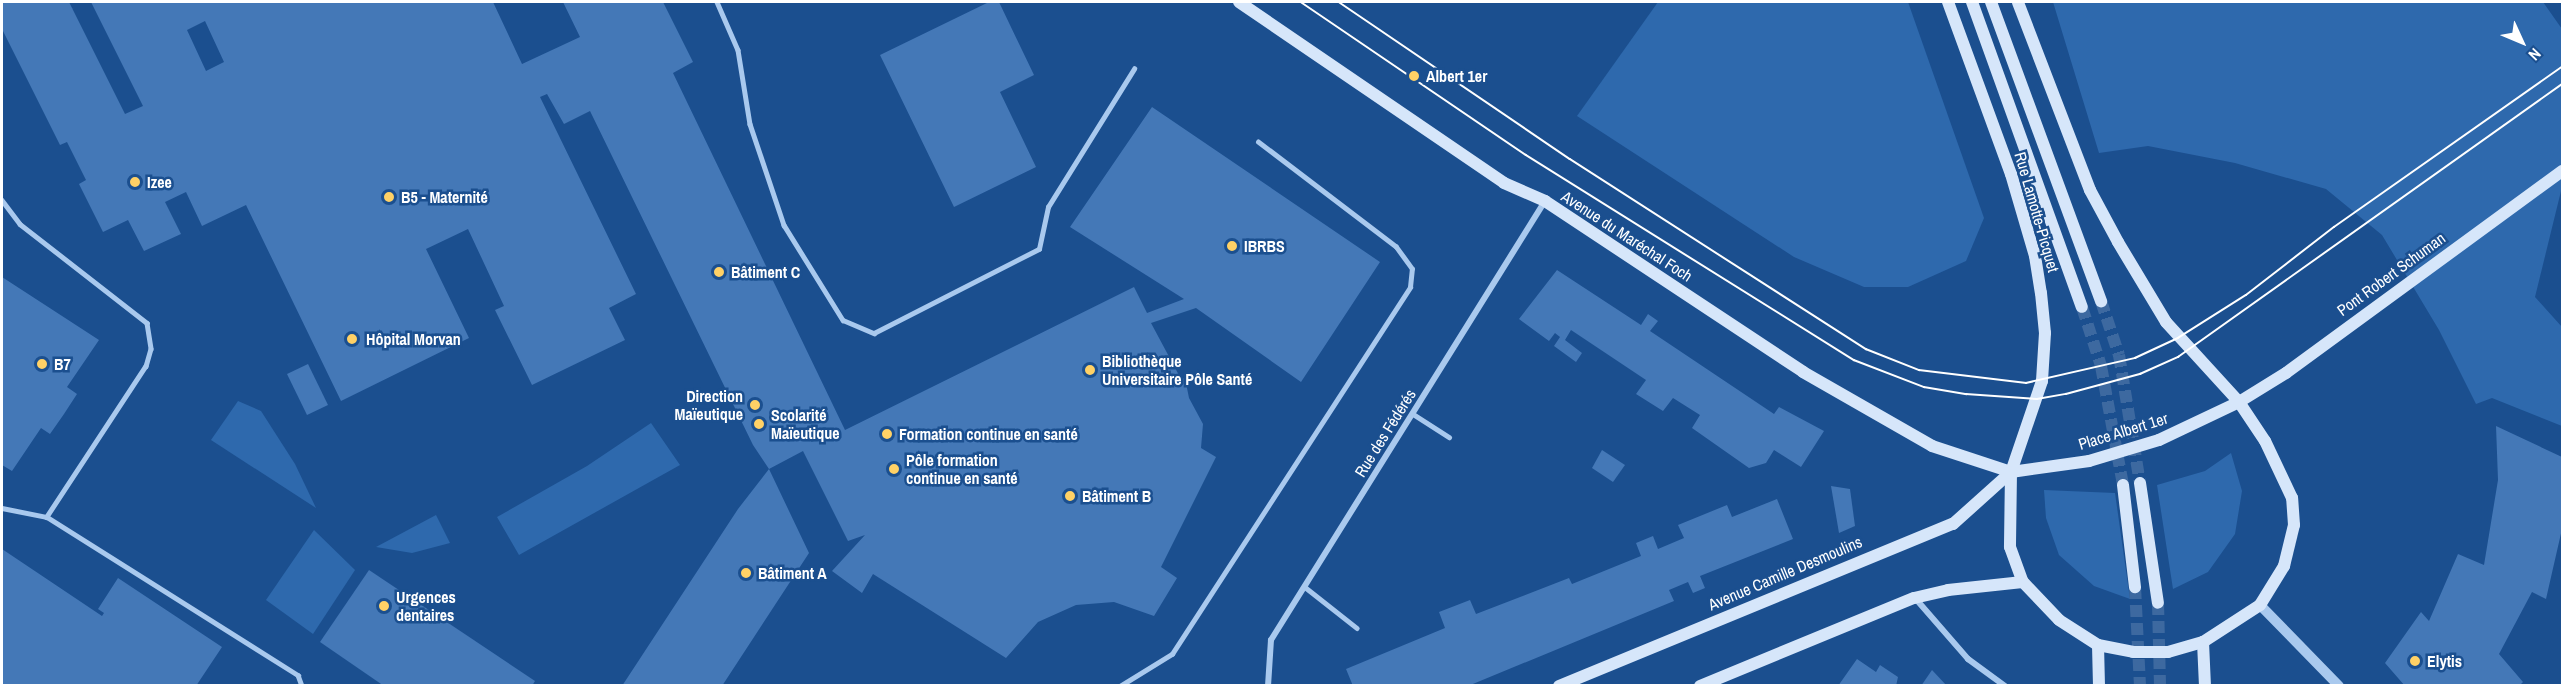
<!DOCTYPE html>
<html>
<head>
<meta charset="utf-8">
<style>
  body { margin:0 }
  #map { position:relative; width:2564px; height:687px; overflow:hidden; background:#1b4f8f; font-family:"Archivo Narrow",sans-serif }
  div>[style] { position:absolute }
  .green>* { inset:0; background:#2e69ad }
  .building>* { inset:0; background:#4478b7 }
  .secondary-tunnel>* { height:12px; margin-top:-6px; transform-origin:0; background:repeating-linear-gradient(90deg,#3d69a0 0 12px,transparent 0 18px) }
  .service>* { height:4.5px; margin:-2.25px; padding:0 2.25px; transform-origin:2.25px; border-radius:2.25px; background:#a9c9ee }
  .minor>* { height:6px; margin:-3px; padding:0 3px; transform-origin:3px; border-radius:3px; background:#a9c9ee }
  .tertiary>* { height:10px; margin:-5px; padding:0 5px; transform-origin:5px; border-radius:5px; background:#a9c9ee }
  .secondary>* { height:12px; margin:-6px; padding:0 6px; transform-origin:6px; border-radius:6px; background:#d6e6fa }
  .tram>* { height:1.5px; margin:-0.75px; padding:0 0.75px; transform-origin:0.75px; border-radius:0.75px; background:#fff }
  .dots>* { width:16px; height:16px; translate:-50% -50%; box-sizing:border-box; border:3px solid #1b4f8f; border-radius:50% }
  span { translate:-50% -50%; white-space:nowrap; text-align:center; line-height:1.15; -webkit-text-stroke:5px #1b4f8f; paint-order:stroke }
  .poi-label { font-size:16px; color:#fff; font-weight:700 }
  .left { translate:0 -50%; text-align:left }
  .right { translate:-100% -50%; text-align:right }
  .street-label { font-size:16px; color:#fff }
  .frame { position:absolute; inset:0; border:3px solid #fff; pointer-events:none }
  .north { position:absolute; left:2492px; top:12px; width:60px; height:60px; -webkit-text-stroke:4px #1b4f8f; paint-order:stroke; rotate:134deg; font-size:16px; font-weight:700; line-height:24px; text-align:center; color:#fff }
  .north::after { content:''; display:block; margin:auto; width:21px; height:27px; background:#fff; clip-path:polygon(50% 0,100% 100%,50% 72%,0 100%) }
</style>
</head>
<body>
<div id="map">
  <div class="green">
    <div style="clip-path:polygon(1658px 2px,1908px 2px,1984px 218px,1966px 261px,1908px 287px,1864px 287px,1794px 257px,1577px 116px)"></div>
    <div style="clip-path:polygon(2053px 2px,2543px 2px,2562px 29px,2562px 187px,2535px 297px,2562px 327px,2562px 426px,2492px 398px,2476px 404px,2439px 330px,2382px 235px,2326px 189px,2235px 163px,2148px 146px,2099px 153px)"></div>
    <div style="clip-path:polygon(238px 401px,261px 411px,295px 464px,316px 508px,211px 440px)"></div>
    <div style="clip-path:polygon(651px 423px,680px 465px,519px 555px,497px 517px,587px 466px)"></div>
    <div style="clip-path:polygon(2231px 453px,2242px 491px,2235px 534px,2208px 572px,2173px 589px,2157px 485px,2205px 471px)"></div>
    <div style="clip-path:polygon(2044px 490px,2115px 493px,2130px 599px,2094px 586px,2059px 555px,2046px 518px)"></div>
    <div style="clip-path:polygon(436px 515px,450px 543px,412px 553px,376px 547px)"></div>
    <div style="clip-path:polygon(314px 530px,355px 570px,313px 634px,266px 600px)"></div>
  </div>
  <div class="building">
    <div style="clip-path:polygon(evenodd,2px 2px,69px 2px,125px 114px,143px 106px,91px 2px,493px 2px,522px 64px,580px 37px,563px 2px,663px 2px,693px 62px,673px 73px,845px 430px,1134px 287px,1147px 313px,1184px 299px,1070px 227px,1152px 107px,1380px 262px,1301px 382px,1196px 308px,1151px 323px,1181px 379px,1185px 378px,1189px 398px,1203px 424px,1201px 448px,1216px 457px,1161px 567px,1177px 578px,1154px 616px,1114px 602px,1076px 605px,1038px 622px,1006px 658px,873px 574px,862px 593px,832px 571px,865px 535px,848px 541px,803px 451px,769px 469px,809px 553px,722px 686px,622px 686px,738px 509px,769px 469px,753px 445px,590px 111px,564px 124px,547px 94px,540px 97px,636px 294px,609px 308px,625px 340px,532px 385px,495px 310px,504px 306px,468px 229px,426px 249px,469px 338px,341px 401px,246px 205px,202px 226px,186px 192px,165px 202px,181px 234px,144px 251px,128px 220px,103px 232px,79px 184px,86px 180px,67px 142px,60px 145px,2px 29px,2px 2px,205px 21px,224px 62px,206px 71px,187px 30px,205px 21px)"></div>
    <div style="clip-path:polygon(989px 2px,999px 2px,1034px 75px,1000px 92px,1036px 167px,954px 207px,880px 55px)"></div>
    <div style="clip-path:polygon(1557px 270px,1641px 325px,1648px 314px,1658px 321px,1650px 331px,1774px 414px,1779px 407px,1824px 431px,1801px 467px,1774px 450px,1766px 463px,1749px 468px,1692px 428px,1700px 415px,1673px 398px,1663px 411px,1636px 394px,1646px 380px,1571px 330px,1565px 340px,1582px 353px,1576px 362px,1554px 346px,1560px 337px,1555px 333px,1549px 341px,1519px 319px)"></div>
    <div style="clip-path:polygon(2px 277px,99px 340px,67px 387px,77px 394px,64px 414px,50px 434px,41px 428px,12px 471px,2px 465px)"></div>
    <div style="clip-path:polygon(308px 364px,328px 405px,307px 415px,287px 374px)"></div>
    <div style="clip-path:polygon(2496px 426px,2562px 457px,2562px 529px,2546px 599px,2532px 592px,2499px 654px,2523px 682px,2519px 686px,2405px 686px,2385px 663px,2421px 612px,2429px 621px,2458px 554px,2484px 565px,2498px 480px)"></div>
    <div style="clip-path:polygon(1602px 450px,1625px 465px,1613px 482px,1592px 468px)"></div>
    <div style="clip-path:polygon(1831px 486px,1850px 489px,1855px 526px,1839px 533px)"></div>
    <div style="clip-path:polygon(1777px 499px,1793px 539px,1700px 576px,1705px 588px,1693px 593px,1688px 582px,1669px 590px,1674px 601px,1468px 686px,1353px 686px,1346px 669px,1445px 628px,1439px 612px,1470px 600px,1476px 614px,1569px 578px,1572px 584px,1641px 556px,1636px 543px,1653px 536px,1658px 549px,1684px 538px,1678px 525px,1727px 505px,1732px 517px)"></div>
    <div style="clip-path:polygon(2px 549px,102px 616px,104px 613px,98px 609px,118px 578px,222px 647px,196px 686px,2px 686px)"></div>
    <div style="clip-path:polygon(369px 570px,535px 681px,532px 686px,384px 686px,320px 642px)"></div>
    <div style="clip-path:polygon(1857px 659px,1876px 672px,1880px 665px,1898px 677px,1896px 686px,1838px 686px)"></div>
    <div style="clip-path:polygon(1932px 670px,1947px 686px,1921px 686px)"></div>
  </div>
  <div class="secondary-tunnel">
    <div style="left:2101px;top:301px;width:57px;rotate:71.6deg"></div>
    <div style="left:2119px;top:355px;width:130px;rotate:80.7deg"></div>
    <div style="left:2082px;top:307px;width:62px;rotate:72.1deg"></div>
    <div style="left:2101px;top:366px;width:121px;rotate:79.5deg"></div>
    <div style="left:2135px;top:587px;width:99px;rotate:87.1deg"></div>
    <div style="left:2158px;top:603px;width:83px;rotate:88.6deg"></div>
  </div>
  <div class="service">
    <div style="left:717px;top:2px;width:52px;rotate:66.4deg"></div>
    <div style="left:738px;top:50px;width:75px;rotate:80.8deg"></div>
    <div style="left:750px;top:124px;width:107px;rotate:71.4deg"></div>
    <div style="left:784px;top:225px;width:112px;rotate:58.2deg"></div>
    <div style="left:843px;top:320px;width:34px;rotate:23deg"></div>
    <div style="left:874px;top:333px;width:185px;rotate:-27deg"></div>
    <div style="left:1039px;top:249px;width:43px;rotate:-77.9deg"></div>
    <div style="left:1048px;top:207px;width:163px;rotate:-58.1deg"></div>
    <div style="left:2px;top:200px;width:30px;rotate:53deg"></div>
    <div style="left:20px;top:224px;width:161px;rotate:37.9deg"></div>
    <div style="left:147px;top:323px;width:26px;rotate:81deg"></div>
    <div style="left:151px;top:349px;width:18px;rotate:106deg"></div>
    <div style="left:146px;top:366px;width:181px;rotate:123.3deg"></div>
    <div style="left:1413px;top:414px;width:43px;rotate:32.6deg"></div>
    <div style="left:2px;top:508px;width:46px;rotate:11.3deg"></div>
    <div style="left:47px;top:517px;width:297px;rotate:32.2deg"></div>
    <div style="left:298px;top:675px;width:12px;rotate:70deg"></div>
    <div style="left:1305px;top:587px;width:66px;rotate:38.3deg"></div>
    <div style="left:1120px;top:686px;width:61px;rotate:-31.6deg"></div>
    <div style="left:1172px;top:654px;width:437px;rotate:-57deg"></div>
    <div style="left:1410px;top:287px;width:18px;rotate:-84deg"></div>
    <div style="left:1412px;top:269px;width:27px;rotate:-126deg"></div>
    <div style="left:1396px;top:247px;width:173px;rotate:-142.7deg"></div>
  </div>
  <div class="minor">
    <div style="left:1915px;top:598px;width:81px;rotate:49deg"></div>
    <div style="left:1968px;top:659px;width:46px;rotate:36.1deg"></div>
    <div style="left:1268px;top:686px;width:46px;rotate:-86.3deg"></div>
    <div style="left:1271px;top:640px;width:517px;rotate:-58.03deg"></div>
  </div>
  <div class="tertiary">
    <div style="left:2260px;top:605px;width:113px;rotate:45.7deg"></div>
  </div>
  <div class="secondary">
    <div style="left:1239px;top:2px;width:321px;rotate:34.3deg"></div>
    <div style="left:1504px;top:183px;width:45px;rotate:23.7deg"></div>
    <div style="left:1545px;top:201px;width:310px;rotate:33.5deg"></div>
    <div style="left:1803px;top:372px;width:149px;rotate:29.8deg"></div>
    <div style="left:1932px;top:446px;width:83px;rotate:18.2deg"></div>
    <div style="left:2011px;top:472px;width:79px;rotate:-8deg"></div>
    <div style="left:2089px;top:461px;width:73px;rotate:-16.7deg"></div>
    <div style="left:2159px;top:440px;width:89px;rotate:-25.4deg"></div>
    <div style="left:2239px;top:402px;width:55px;rotate:-31.7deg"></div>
    <div style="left:2286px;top:373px;width:342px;rotate:-36.2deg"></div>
    <div style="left:1948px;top:2px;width:183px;rotate:69.9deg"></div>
    <div style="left:2011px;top:174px;width:85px;rotate:73.7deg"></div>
    <div style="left:2035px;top:256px;width:37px;rotate:81deg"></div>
    <div style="left:2041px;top:293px;width:40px;rotate:84.3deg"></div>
    <div style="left:2045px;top:333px;width:48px;rotate:93.6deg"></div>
    <div style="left:2042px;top:381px;width:96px;rotate:108.8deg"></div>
    <div style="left:2011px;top:472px;width:75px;rotate:90.8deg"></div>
    <div style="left:2010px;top:547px;width:37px;rotate:70deg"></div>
    <div style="left:2023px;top:582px;width:52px;rotate:46.5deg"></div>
    <div style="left:2059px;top:620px;width:46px;rotate:32.7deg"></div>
    <div style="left:2098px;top:645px;width:36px;rotate:11deg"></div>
    <div style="left:2133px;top:652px;width:35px"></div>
    <div style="left:2168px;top:652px;width:36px;rotate:-16deg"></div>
    <div style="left:2203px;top:642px;width:68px;rotate:-33deg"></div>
    <div style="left:2260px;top:605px;width:46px;rotate:-58.4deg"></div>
    <div style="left:2284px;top:566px;width:42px;rotate:-76.3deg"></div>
    <div style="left:2294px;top:525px;width:27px;rotate:-94deg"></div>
    <div style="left:2292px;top:498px;width:63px;rotate:-115.3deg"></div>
    <div style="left:2265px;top:441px;width:47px;rotate:-123.7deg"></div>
    <div style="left:2239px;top:402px;width:108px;rotate:-132.4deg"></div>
    <div style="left:2166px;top:322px;width:93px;rotate:-121deg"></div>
    <div style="left:2118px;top:242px;width:59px;rotate:-118.3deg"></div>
    <div style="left:2090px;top:190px;width:201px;rotate:-111deg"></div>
    <div style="left:1972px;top:2px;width:324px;rotate:70.2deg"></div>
    <div style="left:1991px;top:2px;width:319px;rotate:69.8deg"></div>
    <div style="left:2140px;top:483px;width:121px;rotate:81.5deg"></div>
    <div style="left:2123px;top:485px;width:103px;rotate:83.3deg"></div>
    <div style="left:2203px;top:642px;width:44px;rotate:87.4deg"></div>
    <div style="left:2098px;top:645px;width:41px;rotate:88.6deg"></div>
    <div style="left:1559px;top:686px;width:426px;rotate:-22.4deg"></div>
    <div style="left:1953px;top:524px;width:78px;rotate:-41.9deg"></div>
    <div style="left:1700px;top:686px;width:231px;rotate:-22.4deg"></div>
    <div style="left:1914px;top:598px;width:35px;rotate:-13deg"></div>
    <div style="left:1948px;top:590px;width:75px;rotate:-6.1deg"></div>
  </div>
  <div class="tram">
    <div style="left:1301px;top:2px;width:272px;rotate:34.2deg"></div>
    <div style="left:1526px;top:155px;width:387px;rotate:32deg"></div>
    <div style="left:1854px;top:360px;width:75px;rotate:21.1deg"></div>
    <div style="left:1924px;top:387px;width:43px;rotate:9.5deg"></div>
    <div style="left:1966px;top:394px;width:71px;rotate:4deg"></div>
    <div style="left:2037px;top:399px;width:29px;rotate:-10deg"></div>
    <div style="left:2066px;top:394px;width:77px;rotate:-15.1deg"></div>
    <div style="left:2140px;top:374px;width:42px;rotate:-24.1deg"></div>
    <div style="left:2178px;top:357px;width:471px;rotate:-35.4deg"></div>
    <div style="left:1339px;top:2px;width:279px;rotate:34.2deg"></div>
    <div style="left:1570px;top:159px;width:352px;rotate:32.7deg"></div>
    <div style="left:1866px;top:349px;width:57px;rotate:21.6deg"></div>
    <div style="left:1919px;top:370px;width:108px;rotate:6.9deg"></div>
    <div style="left:2026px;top:383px;width:112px;rotate:-12.9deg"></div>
    <div style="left:2135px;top:358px;width:47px;rotate:-24.9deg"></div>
    <div style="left:2178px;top:338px;width:80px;rotate:-32.3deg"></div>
    <div style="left:2246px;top:295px;width:111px;rotate:-37.7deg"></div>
    <div style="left:2334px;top:227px;width:279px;rotate:-35.1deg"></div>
  </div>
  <div class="dots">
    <div style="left:1414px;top:76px;background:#ffd166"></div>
    <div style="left:135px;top:182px;background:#ffd166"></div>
    <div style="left:389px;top:197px;background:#ffd166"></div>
    <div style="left:1232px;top:246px;background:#ffd166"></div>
    <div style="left:719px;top:272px;background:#ffd166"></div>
    <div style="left:352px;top:339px;background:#ffd166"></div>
    <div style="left:42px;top:364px;background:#ffd166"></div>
    <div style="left:1090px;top:370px;background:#ffd166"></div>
    <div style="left:755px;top:405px;background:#ffd166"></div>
    <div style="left:759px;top:424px;background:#ffd166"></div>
    <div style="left:887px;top:434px;background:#ffd166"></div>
    <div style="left:894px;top:469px;background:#ffd166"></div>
    <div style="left:1070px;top:496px;background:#ffd166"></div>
    <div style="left:746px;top:573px;background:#ffd166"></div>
    <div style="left:384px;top:606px;background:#ffd166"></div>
    <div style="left:2415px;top:661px;background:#ffd166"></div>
  </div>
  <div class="poi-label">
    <span class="left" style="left:1426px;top:76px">Albert 1er</span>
    <span class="left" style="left:147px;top:182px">Izee</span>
    <span class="left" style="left:401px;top:197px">B5 - Maternité</span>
    <span class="left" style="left:1244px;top:246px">IBRBS</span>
    <span class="left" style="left:731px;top:272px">Bâtiment C</span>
    <span class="left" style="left:366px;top:339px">Hôpital Morvan</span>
    <span class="left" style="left:1102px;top:370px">Bibliothèque<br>Universitaire Pôle Santé</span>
    <span class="left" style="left:54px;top:364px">B7</span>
    <span class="right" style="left:743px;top:405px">Direction<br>Maïeutique</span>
    <span class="left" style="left:771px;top:424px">Scolarité<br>Maïeutique</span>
    <span class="left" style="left:899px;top:434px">Formation continue en santé</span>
    <span class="left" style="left:906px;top:469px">Pôle formation<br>continue en santé</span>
    <span class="left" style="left:1082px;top:496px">Bâtiment B</span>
    <span class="left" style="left:758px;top:573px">Bâtiment A</span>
    <span class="left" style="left:396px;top:606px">Urgences<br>dentaires</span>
    <span class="left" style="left:2427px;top:661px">Elytis</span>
  </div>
  <div class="street-label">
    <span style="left:2037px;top:212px;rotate:74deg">Rue Lamotte-Picquet</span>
    <span style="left:1627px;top:236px;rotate:33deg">Avenue du Maréchal Foch</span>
    <span style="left:2391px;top:274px;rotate:-36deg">Pont Robert Schuman</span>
    <span style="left:2123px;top:431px;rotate:-17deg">Place Albert 1er</span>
    <span style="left:1385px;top:433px;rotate:-58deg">Rue des Fédérés</span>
    <span style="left:1785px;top:573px;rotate:-23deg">Avenue Camille Desmoulins</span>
  </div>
  <div class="frame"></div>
  <div class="north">N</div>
</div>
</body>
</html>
